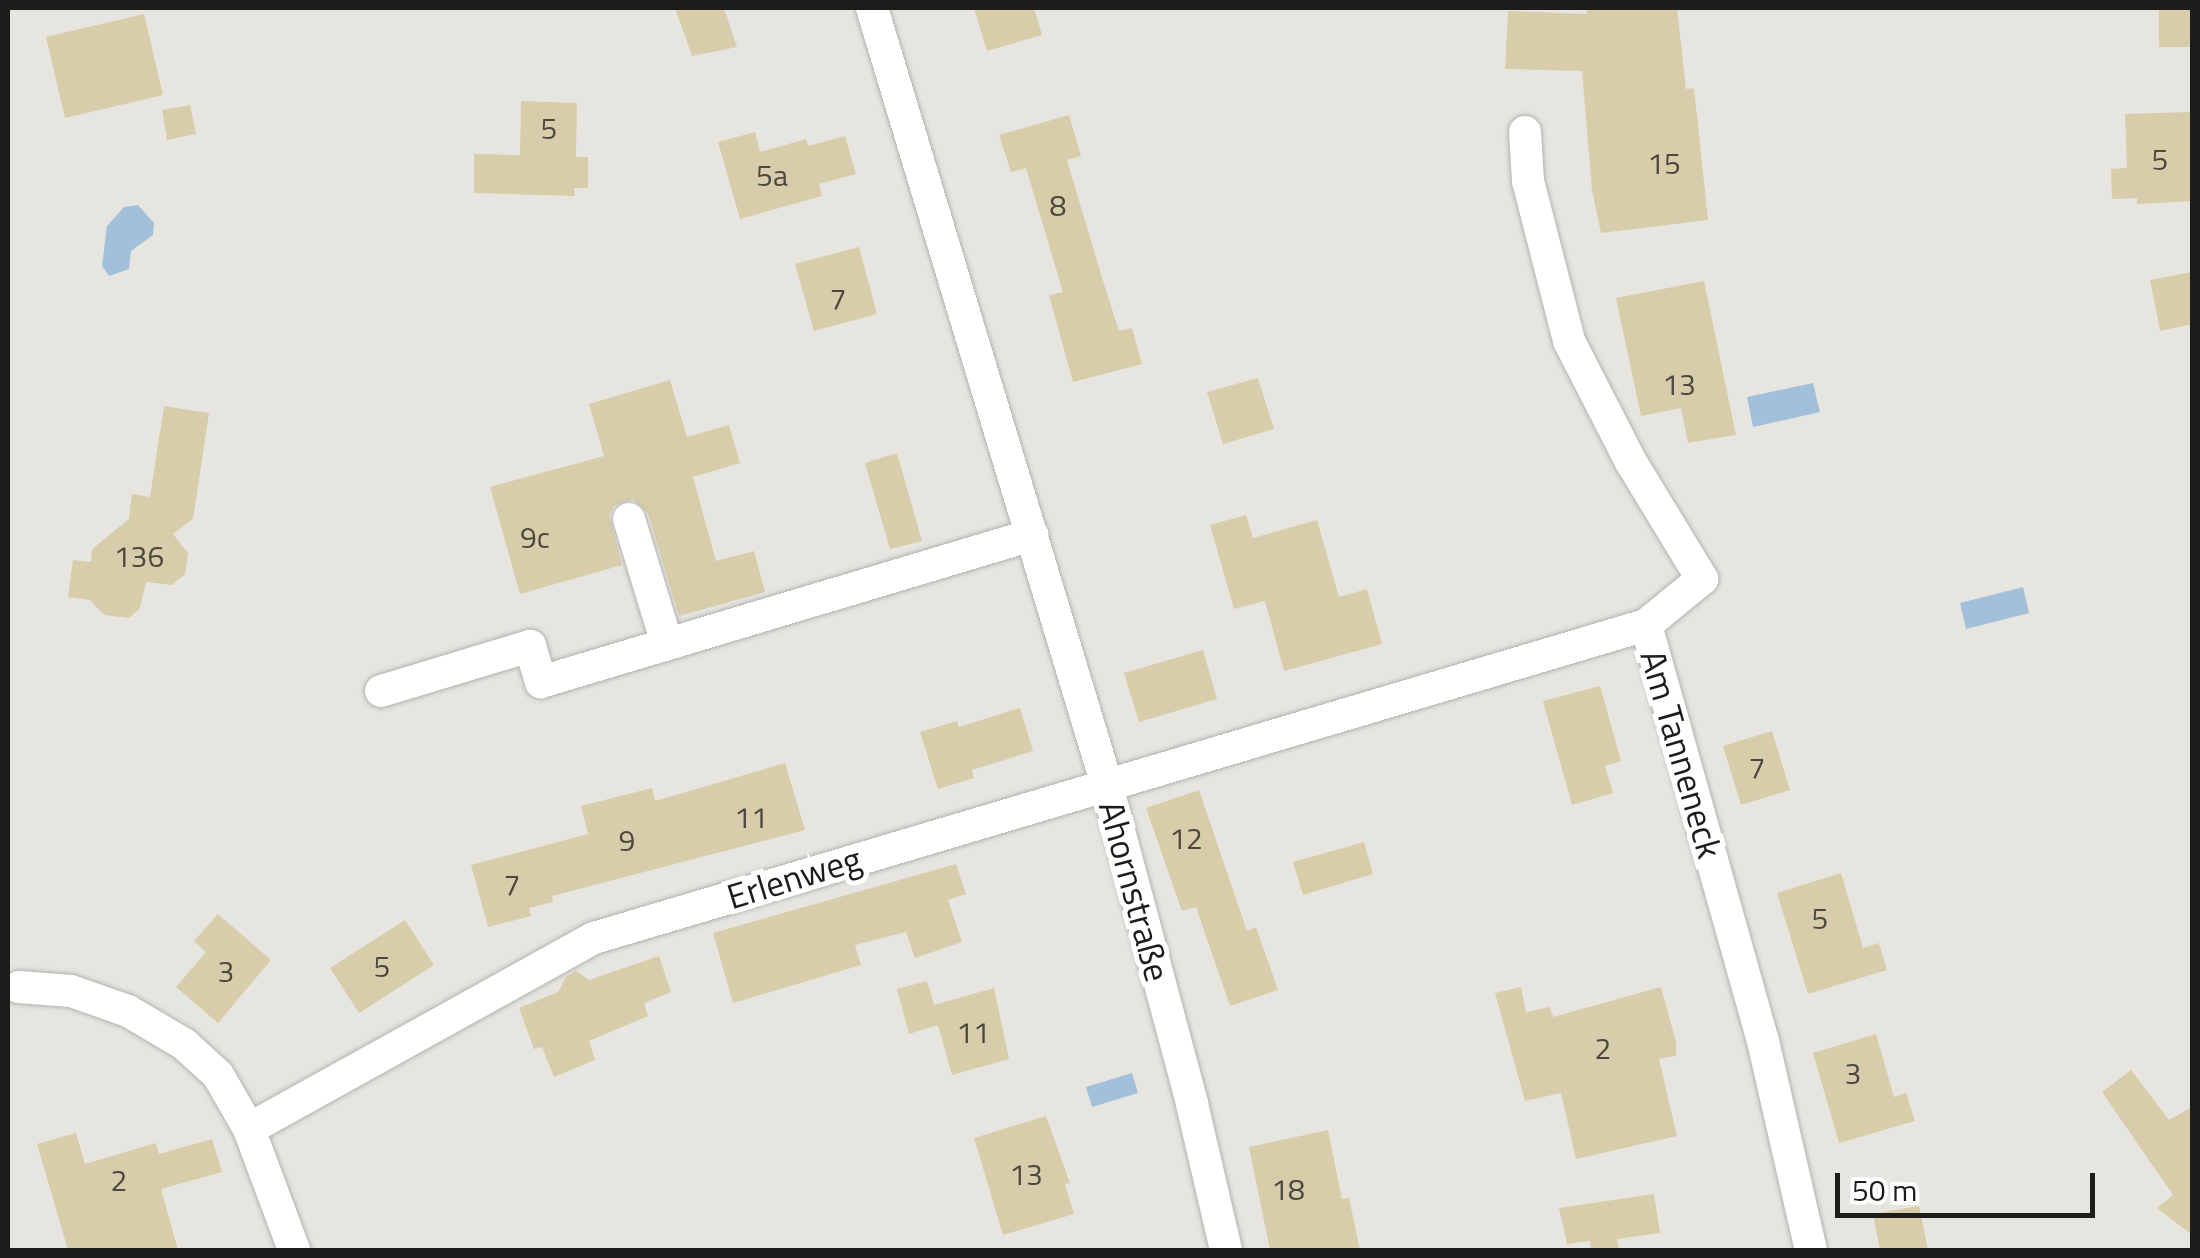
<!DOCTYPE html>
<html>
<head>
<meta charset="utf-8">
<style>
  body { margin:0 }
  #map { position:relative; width:2200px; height:1258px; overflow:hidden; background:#e6e5e0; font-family:"Titillium Web",sans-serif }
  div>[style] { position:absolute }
  .water>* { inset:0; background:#a2c0d9 }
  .building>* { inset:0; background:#d8cdaa }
  .roads { filter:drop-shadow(0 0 2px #b5b3af) drop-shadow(0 0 2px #b5b3af) }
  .minor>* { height:32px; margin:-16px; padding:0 16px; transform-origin:16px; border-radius:16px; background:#fff }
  span { translate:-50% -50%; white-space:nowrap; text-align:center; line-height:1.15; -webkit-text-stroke:10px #fff; paint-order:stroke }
  .number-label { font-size:30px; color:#4c483f }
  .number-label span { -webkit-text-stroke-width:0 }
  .street-label { font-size:35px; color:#1d1c1b }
  .frame { position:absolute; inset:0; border:10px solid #1d1c1b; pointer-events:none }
  .scale { position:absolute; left:1835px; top:1173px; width:260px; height:45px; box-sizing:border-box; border:5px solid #1d1c1b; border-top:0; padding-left:12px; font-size:30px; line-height:35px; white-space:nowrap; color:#1d1c1b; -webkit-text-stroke:8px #fff; paint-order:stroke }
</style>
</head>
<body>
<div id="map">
  <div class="water">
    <div style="clip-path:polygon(138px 205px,154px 223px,153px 235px,131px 251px,129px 269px,109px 276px,102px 266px,107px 226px,124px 207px)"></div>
    <div style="clip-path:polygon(1813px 383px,1820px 412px,1753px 427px,1747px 397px)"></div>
    <div style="clip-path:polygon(2023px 587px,2029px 613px,1966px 629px,1960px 603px)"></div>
    <div style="clip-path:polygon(1132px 1073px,1138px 1093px,1092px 1107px,1086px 1087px)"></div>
  </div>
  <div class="building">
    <div style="clip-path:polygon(675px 8px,724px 8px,737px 47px,692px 56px)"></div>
    <div style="clip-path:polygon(974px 8px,1034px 8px,1042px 35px,987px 51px)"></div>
    <div style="clip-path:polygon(1587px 8px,1677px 8px,1686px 89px,1694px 88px,1708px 220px,1601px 233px,1592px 190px,1582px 71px,1505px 69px,1508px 11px,1587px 14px)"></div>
    <div style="clip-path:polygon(2159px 8px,2192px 8px,2192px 47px,2159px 47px)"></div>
    <div style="clip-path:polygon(144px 14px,163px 95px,65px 118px,46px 37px)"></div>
    <div style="clip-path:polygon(521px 101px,577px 103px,576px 157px,588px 157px,588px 188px,574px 188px,575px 196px,474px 193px,474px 154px,520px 155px)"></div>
    <div style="clip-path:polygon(190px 105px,196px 134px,167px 140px,162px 110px)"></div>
    <div style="clip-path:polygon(2190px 112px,2192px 201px,2137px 204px,2137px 198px,2112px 199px,2111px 169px,2127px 168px,2125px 114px)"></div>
    <div style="clip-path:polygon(1069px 115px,1081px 156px,1067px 160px,1103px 281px,1119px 331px,1132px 328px,1142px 364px,1073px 382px,1049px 295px,1063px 292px,1026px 168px,1011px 172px,999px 135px)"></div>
    <div style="clip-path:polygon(755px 132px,760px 152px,806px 139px,808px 146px,845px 136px,856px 174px,819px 184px,822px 196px,740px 219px,718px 142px)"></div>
    <div style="clip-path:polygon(859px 247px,877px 314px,814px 331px,795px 264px)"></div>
    <div style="clip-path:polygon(2192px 272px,2192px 324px,2160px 331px,2150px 280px)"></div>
    <div style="clip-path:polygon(1704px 281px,1736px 435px,1688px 443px,1681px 408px,1641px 416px,1616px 298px)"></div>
    <div style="clip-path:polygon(1258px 378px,1274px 429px,1223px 444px,1207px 392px)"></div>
    <div style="clip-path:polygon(670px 380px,687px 437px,729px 425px,740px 463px,693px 477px,716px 561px,754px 551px,765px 592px,679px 616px,648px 513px,633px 499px,615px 505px,609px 515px,622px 565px,520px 594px,490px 487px,604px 456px,589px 404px)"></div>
    <div style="clip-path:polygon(164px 406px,209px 413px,193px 519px,173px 534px,188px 553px,185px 574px,172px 585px,146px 582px,140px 608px,129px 618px,104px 615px,90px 600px,68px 597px,73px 560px,91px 562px,92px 549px,129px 519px,132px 494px,150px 497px)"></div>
    <div style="clip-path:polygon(897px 453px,922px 541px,890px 549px,865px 463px)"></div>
    <div style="clip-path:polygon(1246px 515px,1253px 538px,1317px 520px,1339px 597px,1367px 589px,1382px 644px,1284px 671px,1265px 601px,1234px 609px,1210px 525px)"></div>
    <div style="clip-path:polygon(1203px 650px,1217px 699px,1139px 722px,1124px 673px)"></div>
    <div style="clip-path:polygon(1600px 686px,1621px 761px,1605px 766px,1613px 793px,1572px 805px,1543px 701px)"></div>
    <div style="clip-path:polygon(1020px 708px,1033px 751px,972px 770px,974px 778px,938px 789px,920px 732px,957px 721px,959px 727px)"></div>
    <div style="clip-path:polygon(1772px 731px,1790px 790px,1741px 805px,1723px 746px)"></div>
    <div style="clip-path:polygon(785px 763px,805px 830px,552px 896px,553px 902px,529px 908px,531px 916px,488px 927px,471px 865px,588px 834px,581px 806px,652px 788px,655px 801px)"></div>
    <div style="clip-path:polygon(1199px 790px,1247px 931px,1256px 927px,1278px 990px,1230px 1006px,1196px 907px,1182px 911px,1146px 808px)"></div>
    <div style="clip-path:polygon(1364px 842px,1373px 874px,1303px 895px,1293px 862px)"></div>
    <div style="clip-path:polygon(956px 864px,966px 894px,948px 900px,962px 942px,915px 958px,906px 932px,855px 945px,861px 965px,733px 1003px,713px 933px)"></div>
    <div style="clip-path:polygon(1841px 873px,1863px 948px,1879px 943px,1887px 970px,1808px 994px,1777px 893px)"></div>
    <div style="clip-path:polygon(218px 914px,271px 960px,218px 1023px,176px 987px,206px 952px,194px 941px)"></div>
    <div style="clip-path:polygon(405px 920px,434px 965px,359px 1013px,330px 968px)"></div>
    <div style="clip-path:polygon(659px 956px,671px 992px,644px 1003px,648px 1016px,589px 1041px,595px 1060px,554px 1077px,542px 1047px,534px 1049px,519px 1008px,558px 992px,566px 977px,576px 971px,589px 980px)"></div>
    <div style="clip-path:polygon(927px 981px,934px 1005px,994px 988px,1009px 1059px,952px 1075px,938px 1025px,909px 1034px,897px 989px)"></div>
    <div style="clip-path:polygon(1521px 987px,1526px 1012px,1550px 1007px,1553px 1017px,1661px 987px,1676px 1042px,1676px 1056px,1659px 1059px,1677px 1136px,1576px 1159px,1561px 1093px,1525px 1101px,1495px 993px)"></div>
    <div style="clip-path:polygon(1876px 1034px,1894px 1097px,1906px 1093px,1915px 1121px,1839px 1143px,1813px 1053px)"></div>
    <div style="clip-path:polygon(2131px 1070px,2169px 1120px,2192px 1107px,2192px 1235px,2157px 1208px,2173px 1195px,2102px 1092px)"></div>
    <div style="clip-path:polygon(1046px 1116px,1070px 1183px,1065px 1184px,1074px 1214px,1003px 1235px,974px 1138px)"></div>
    <div style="clip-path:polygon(1328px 1130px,1342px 1199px,1349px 1198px,1360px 1250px,1270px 1250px,1249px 1147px)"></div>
    <div style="clip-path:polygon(76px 1133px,85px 1164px,156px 1143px,159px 1154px,212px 1139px,222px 1172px,161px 1189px,178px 1250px,68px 1250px,37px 1144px)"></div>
    <div style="clip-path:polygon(1654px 1194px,1660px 1233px,1617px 1239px,1619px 1250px,1591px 1250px,1590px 1241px,1567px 1244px,1559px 1208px)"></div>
    <div style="clip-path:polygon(1919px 1206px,1928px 1250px,1880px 1250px,1873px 1214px)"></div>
  </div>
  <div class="roads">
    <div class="minor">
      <div style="left:872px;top:8px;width:809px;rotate:73.18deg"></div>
      <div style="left:1106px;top:782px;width:333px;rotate:75deg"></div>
      <div style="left:1192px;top:1104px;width:150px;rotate:76.9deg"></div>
      <div style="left:1525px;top:132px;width:49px;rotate:86.5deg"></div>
      <div style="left:1528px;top:181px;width:165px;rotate:75.6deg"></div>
      <div style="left:1569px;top:341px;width:136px;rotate:62.9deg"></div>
      <div style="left:1631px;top:462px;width:137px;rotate:58.7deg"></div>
      <div style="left:1702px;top:579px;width:72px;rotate:140.6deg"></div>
      <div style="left:1646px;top:625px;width:432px;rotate:74.3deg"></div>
      <div style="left:1763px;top:1041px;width:214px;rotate:77.1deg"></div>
      <div style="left:629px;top:519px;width:131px;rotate:73.1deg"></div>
      <div style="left:381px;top:691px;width:156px;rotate:-16.8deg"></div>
      <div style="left:530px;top:646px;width:38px;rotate:73deg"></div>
      <div style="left:541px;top:682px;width:513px;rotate:-16.67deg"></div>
      <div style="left:19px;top:987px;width:52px;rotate:4.4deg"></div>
      <div style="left:71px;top:991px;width:60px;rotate:19.3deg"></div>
      <div style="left:128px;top:1011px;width:65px;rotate:30.5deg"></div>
      <div style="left:184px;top:1044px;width:46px;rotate:42.4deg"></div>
      <div style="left:218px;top:1075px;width:62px;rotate:60.1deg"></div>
      <div style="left:249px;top:1129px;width:129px;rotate:69.6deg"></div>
      <div style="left:249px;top:1129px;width:394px;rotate:-29deg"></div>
      <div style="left:594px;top:938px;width:1098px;rotate:-16.57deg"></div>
    </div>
  </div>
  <div class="number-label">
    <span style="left:549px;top:128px">5</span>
    <span style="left:2160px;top:159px">5</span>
    <span style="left:1664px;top:163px">15</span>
    <span style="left:772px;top:175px">5a</span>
    <span style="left:1058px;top:205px">8</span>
    <span style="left:838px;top:298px">7</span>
    <span style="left:1679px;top:384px">13</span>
    <span style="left:535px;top:537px">9c</span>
    <span style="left:139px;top:556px">136</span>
    <span style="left:1757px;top:767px">7</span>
    <span style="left:751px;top:817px">11</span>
    <span style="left:1186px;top:838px">12</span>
    <span style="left:627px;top:840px">9</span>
    <span style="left:512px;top:884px">7</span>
    <span style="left:1820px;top:918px">5</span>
    <span style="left:382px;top:966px">5</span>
    <span style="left:226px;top:971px">3</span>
    <span style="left:973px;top:1032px">11</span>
    <span style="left:1603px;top:1048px">2</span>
    <span style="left:1853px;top:1073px">3</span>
    <span style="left:1026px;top:1174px">13</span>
    <span style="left:119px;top:1180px">2</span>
    <span style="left:1288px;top:1189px">18</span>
  </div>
  <div class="street-label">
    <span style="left:1682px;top:754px;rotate:74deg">Am Tanneneck</span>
    <span style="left:794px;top:877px;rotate:-17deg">Erlenweg</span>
    <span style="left:1135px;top:891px;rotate:75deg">Ahornstraße</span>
  </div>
  <div class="frame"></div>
  <div class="scale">50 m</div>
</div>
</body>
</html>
